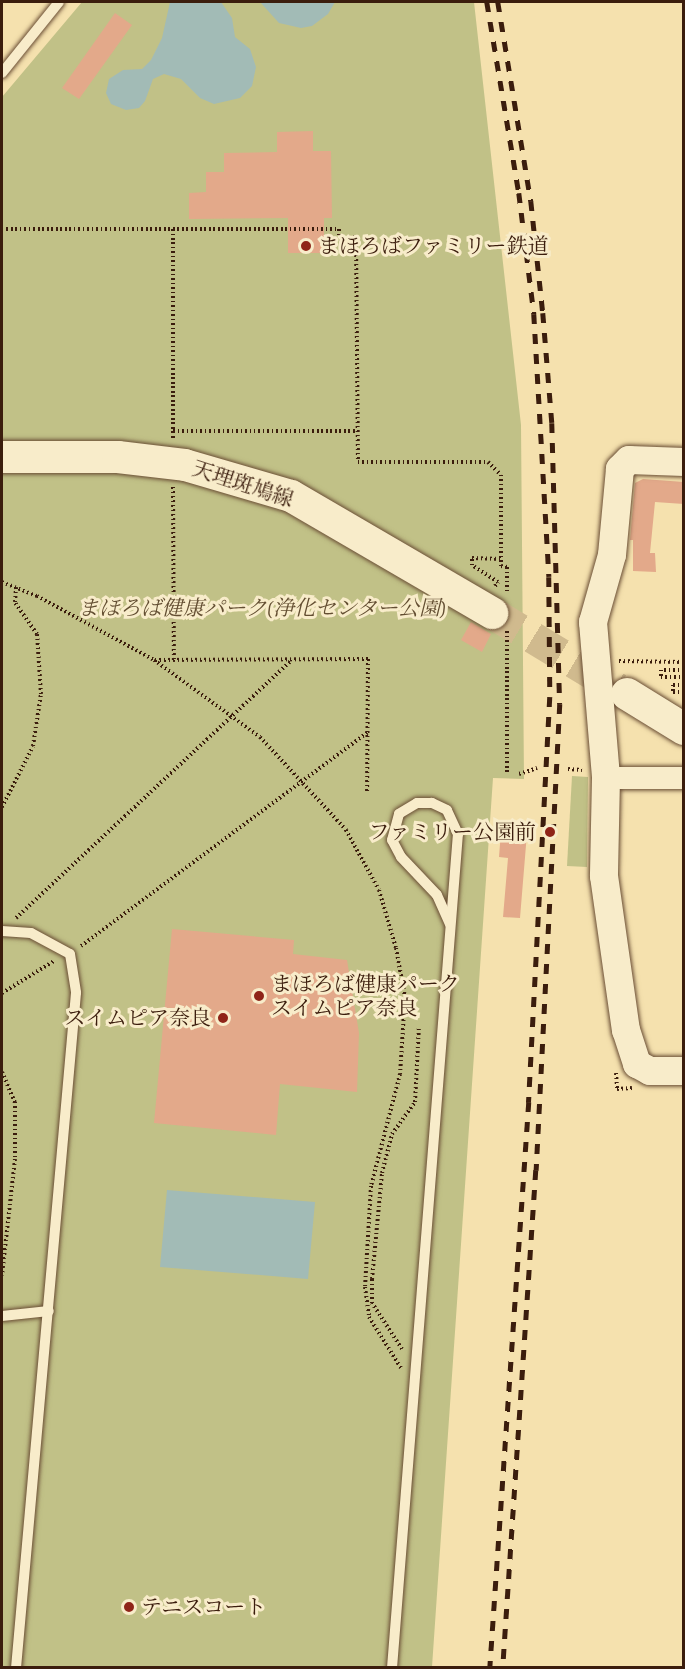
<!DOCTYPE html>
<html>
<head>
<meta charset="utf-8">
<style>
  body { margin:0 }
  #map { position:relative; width:685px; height:1669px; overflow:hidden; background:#f5e1ae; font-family:Alegreya,"Noto Serif JP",serif }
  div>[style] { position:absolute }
  .green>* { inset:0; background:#c1c187 }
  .water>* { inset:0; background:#a2bbb6 }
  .building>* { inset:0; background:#e3a98a }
  .secondary-tunnel>* { height:32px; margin-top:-16px; transform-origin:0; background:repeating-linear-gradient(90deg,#d0ba8e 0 32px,transparent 0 48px) }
  .path>* { height:4px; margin-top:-2px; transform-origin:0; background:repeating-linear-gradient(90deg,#3b1d0d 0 1.5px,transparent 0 4.5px) }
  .roads { filter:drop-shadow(0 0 2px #6a4e35) drop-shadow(0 0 2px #6a4e35) }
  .service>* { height:10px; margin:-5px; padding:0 5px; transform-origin:5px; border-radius:5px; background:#f8ecca }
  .minor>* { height:22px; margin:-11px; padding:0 11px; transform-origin:11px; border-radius:11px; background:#f8ecca }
  .tertiary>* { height:28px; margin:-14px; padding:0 14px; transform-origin:14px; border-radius:14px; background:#f8ecca }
  .secondary>* { height:32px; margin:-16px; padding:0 16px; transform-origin:16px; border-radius:16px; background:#f8ecca }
  .rail>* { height:4.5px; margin-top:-2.25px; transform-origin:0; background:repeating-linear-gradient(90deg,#3b1d0d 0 10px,transparent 0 20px) }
  .dots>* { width:16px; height:16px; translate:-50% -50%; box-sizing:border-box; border:3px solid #f8ecca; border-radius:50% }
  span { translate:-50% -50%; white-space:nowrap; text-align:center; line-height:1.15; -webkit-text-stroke:6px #f8ecca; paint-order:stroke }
  .poi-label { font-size:21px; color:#3b1d0d }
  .left { translate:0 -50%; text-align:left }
  .right { translate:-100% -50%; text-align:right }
  .street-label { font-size:21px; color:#3b1d0d }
  .park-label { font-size:21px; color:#634e32; font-style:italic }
  .frame { position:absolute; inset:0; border:3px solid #3b1d0d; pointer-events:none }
</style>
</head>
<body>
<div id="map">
  <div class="green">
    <div style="clip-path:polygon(82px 2px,474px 2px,521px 425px,524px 779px,493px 778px,432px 1667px,2px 1667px,2px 97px)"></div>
    <div style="clip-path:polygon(572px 776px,588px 777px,587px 867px,567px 866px)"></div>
  </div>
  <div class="water">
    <div style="clip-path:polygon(170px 2px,221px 2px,232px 18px,235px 37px,250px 49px,256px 67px,252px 86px,240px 98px,214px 104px,200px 98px,181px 79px,164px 74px,153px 79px,145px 101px,139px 108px,126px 110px,111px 104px,106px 93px,109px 79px,123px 70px,142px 69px,151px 60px,162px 38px)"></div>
    <div style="clip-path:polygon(260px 2px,335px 2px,328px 14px,312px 26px,301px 28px,279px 23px)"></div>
    <div style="clip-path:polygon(167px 1190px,315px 1202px,308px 1279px,160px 1267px)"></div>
  </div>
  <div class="building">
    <div style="clip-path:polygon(115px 13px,132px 25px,79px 99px,62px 88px)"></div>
    <div style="clip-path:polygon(313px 131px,313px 151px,331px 151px,332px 218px,324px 218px,324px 253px,288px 253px,288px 218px,189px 219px,189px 193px,206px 192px,206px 172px,224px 172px,224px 153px,277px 152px,277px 132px)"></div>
    <div style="clip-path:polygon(643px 479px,684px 482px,684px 504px,655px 502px,650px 553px,655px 553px,656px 572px,633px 571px,633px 540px,630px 540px,635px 483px)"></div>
    <div style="clip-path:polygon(471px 622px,491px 634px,482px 652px,461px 640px)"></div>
    <div style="clip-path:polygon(501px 831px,527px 833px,520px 918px,503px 917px,508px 858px,499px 857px)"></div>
    <div style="clip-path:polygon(172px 929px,294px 940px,293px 954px,347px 960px,359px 1033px,357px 1092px,280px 1084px,276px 1135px,154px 1123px)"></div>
  </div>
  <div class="secondary-tunnel">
    <div style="left:492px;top:613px;width:147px;rotate:31.1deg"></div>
  </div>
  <div class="path">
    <div style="left:2px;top:229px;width:337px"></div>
    <div style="left:339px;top:229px;width:8px;rotate:90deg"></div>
    <div style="left:339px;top:237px;width:17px"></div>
    <div style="left:356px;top:237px;width:225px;rotate:89.5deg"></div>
    <div style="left:358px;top:462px;width:130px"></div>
    <div style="left:488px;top:462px;width:18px;rotate:45deg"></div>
    <div style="left:501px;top:475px;width:91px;rotate:90deg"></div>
    <div style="left:501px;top:566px;width:6px;rotate:9deg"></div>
    <div style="left:507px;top:567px;width:27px;rotate:90deg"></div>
    <div style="left:173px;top:229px;width:211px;rotate:90deg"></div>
    <div style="left:173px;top:431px;width:184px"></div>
    <div style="left:173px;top:487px;width:173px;rotate:89.7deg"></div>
    <div style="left:2px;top:582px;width:38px;rotate:22deg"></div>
    <div style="left:37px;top:596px;width:133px;rotate:28.7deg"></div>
    <div style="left:154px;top:660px;width:131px;rotate:36deg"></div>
    <div style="left:260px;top:737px;width:127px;rotate:47.2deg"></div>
    <div style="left:346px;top:830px;width:68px;rotate:61.2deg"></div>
    <div style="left:379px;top:890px;width:60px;rotate:73.7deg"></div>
    <div style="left:396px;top:948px;width:50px;rotate:79.6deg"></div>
    <div style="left:405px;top:997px;width:77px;rotate:93.7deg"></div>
    <div style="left:400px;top:1074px;width:116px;rotate:104.5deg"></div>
    <div style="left:371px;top:1186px;width:101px;rotate:93.4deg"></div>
    <div style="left:365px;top:1287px;width:30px;rotate:82deg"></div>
    <div style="left:369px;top:1317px;width:60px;rotate:57.9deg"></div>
    <div style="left:495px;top:586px;width:5px;rotate:-53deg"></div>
    <div style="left:498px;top:582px;width:31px;rotate:-147deg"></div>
    <div style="left:472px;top:565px;width:7px;rotate:-90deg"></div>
    <div style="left:472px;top:558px;width:29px;rotate:2deg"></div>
    <div style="left:507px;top:631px;width:143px;rotate:90deg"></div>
    <div style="left:155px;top:660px;width:213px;rotate:-0.3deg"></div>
    <div style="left:368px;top:659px;width:135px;rotate:90.4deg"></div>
    <div style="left:619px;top:661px;width:65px;rotate:0.9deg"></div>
    <div style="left:684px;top:670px;width:23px;rotate:180deg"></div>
    <div style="left:661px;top:670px;width:7px;rotate:90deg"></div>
    <div style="left:661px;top:677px;width:23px"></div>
    <div style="left:684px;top:685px;width:11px;rotate:180deg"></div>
    <div style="left:673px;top:685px;width:7px;rotate:90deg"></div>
    <div style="left:673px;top:692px;width:11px"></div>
    <div style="left:568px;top:769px;width:14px;rotate:4deg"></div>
    <div style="left:519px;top:774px;width:19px;rotate:-18deg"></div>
    <div style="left:2px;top:807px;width:68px;rotate:-63.1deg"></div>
    <div style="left:33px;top:746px;width:53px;rotate:-81.3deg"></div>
    <div style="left:41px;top:694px;width:60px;rotate:-93.8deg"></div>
    <div style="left:37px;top:634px;width:39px;rotate:-125deg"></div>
    <div style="left:15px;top:602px;width:15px;rotate:-86deg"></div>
    <div style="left:16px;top:918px;width:378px;rotate:-43.1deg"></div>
    <div style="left:81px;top:946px;width:357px;rotate:-36.7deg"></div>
    <div style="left:2px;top:993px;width:61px;rotate:-31.6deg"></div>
    <div style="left:2px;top:1072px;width:33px;rotate:67deg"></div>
    <div style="left:15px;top:1102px;width:57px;rotate:90deg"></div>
    <div style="left:15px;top:1159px;width:117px;rotate:96.4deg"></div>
    <div style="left:616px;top:1073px;width:16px;rotate:86deg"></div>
    <div style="left:617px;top:1089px;width:15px;rotate:-4deg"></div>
    <div style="left:402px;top:1349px;width:55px;rotate:-123.1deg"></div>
    <div style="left:372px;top:1303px;width:24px;rotate:-90deg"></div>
    <div style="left:372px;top:1279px;width:106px;rotate:-84.6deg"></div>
    <div style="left:382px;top:1173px;width:40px;rotate:-75.6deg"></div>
    <div style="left:392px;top:1134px;width:39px;rotate:-54deg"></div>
    <div style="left:415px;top:1102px;width:76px;rotate:-87deg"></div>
  </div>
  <div class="roads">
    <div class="service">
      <div style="left:2px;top:73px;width:91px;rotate:-51.2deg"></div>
      <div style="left:2px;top:931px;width:29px;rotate:4deg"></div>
      <div style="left:31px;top:933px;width:44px;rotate:28.3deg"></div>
      <div style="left:70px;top:954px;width:39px;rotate:81deg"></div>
      <div style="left:76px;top:993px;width:678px;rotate:95.08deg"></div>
      <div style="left:2px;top:1316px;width:47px;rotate:-6.1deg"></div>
      <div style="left:392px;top:1668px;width:837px;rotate:-85.48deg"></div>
      <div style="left:458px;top:834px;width:26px;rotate:-115deg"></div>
      <div style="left:447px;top:810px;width:17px;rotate:-155deg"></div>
      <div style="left:432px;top:803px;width:15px;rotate:180deg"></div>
      <div style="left:417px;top:803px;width:21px;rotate:149deg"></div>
      <div style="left:399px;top:814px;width:27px;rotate:105deg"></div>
      <div style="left:392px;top:840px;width:19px;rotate:62deg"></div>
      <div style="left:401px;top:857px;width:52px;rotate:46.5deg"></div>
      <div style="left:437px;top:895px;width:32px;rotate:66deg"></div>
    </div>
    <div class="minor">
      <div style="left:606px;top:778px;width:78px"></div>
    </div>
    <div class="tertiary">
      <div style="left:684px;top:462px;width:55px;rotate:-177.9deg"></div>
      <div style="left:629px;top:460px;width:13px;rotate:135deg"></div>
      <div style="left:620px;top:469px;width:86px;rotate:95.3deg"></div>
      <div style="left:612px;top:555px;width:70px;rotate:105.8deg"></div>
      <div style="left:593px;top:622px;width:157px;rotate:85.2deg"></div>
      <div style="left:606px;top:778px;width:98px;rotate:91.2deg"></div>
      <div style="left:604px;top:876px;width:156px;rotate:81.9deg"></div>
      <div style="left:626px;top:1030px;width:36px;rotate:72deg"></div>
      <div style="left:637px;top:1064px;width:15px;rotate:28deg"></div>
      <div style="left:650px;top:1071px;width:34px"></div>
    </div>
    <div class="secondary">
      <div style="left:2px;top:457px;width:116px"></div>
      <div style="left:118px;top:457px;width:67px;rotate:6.8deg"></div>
      <div style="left:185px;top:465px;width:110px;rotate:16.3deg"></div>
      <div style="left:291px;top:496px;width:233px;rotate:30.2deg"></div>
      <div style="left:627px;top:694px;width:67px;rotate:31.6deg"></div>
    </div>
  </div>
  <div class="rail">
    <div style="left:487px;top:2px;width:194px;rotate:80.5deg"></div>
    <div style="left:519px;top:193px;width:122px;rotate:82.9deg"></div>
    <div style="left:534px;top:314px;width:263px;rotate:86.7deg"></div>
    <div style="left:549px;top:577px;width:120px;rotate:89.5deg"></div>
    <div style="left:550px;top:697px;width:406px;rotate:93deg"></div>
    <div style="left:529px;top:1102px;width:567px;rotate:93.94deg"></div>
    <div style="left:498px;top:2px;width:202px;rotate:80.6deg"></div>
    <div style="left:531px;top:201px;width:113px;rotate:83.9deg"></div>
    <div style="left:543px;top:313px;width:110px;rotate:85.3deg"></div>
    <div style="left:552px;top:423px;width:281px;rotate:88.4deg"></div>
    <div style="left:560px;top:704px;width:467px;rotate:92.9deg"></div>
    <div style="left:536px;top:1170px;width:499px;rotate:93.8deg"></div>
  </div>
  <div class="dots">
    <div style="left:306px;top:246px;background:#8f2418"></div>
    <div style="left:550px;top:832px;background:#8f2418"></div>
    <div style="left:259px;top:996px;background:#8f2418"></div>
    <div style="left:223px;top:1018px;background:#8f2418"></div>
    <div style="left:129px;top:1607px;background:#8f2418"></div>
  </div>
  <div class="poi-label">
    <span class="left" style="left:318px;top:246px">まほろばファミリー鉄道</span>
    <span class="right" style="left:536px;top:832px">ファミリー公園前</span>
    <span class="left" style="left:271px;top:996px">まほろば健康パーク<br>スイムピア奈良</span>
    <span class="right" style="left:211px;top:1018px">スイムピア奈良</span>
    <span class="left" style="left:141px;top:1607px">テニスコート</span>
  </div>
  <div class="street-label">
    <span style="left:243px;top:484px;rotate:18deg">天理斑鳩線</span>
  </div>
  <div class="park-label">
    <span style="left:262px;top:608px">まほろば健康パーク(浄化センター公園)</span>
  </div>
  <div class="frame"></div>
</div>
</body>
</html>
